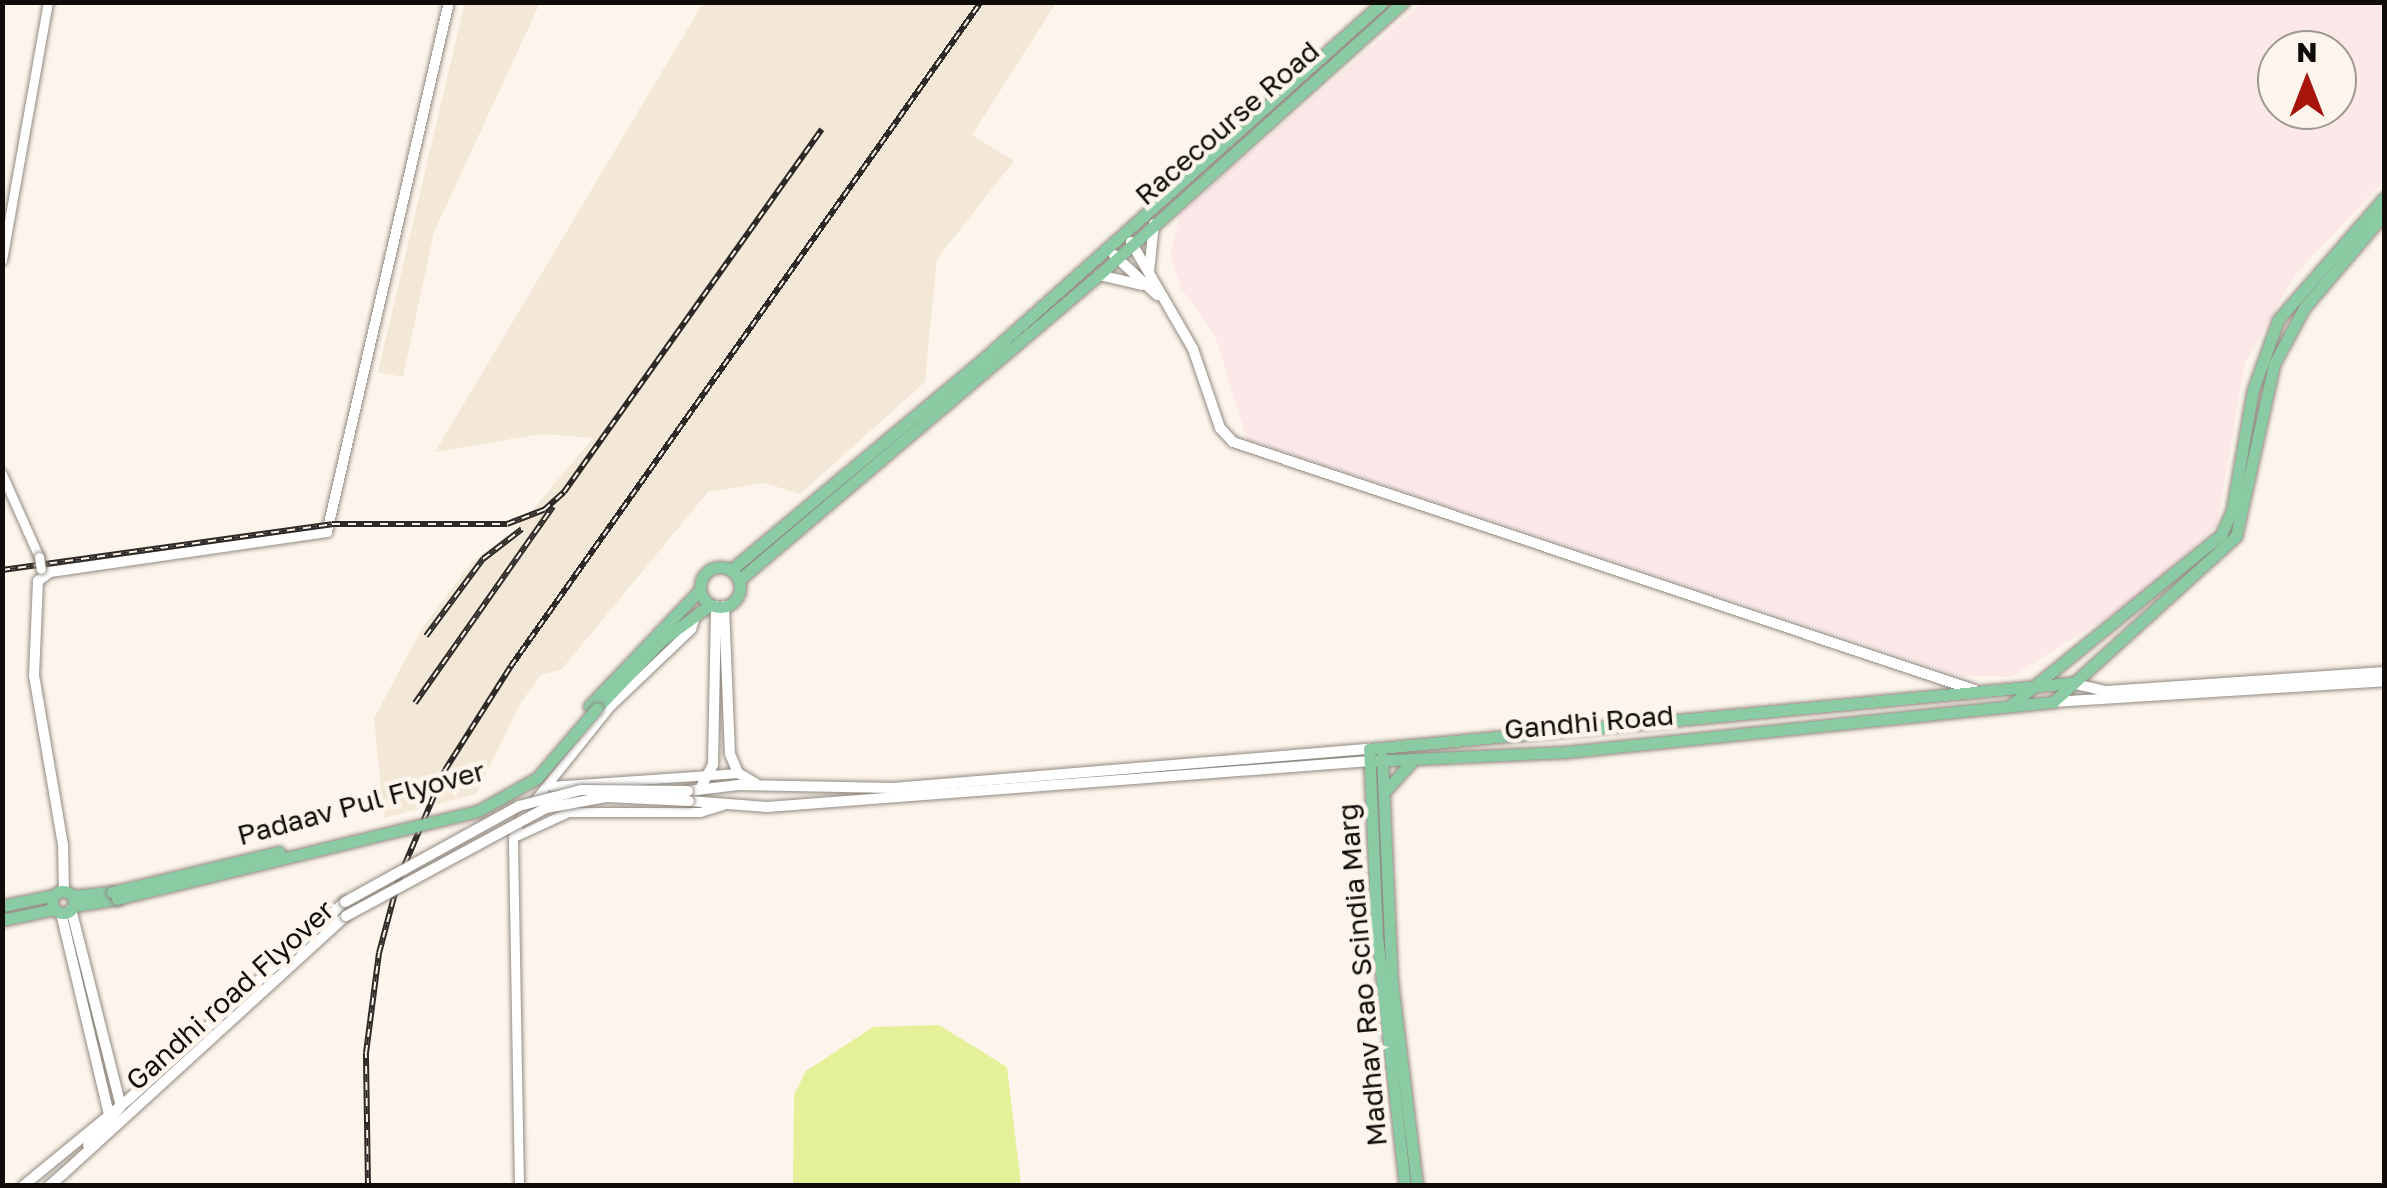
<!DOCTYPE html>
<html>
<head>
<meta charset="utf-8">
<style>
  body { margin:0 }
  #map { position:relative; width:2387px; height:1188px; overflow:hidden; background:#fdf5ec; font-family:"Golos Text",sans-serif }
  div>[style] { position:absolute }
  .built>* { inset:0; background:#f3e8d8 }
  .education>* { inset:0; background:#fce7e9 }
  .green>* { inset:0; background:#e4f199 }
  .roads { filter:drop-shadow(0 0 2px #918a82) drop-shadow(0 0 2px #918a82) }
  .tertiary>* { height:9px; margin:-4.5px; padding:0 4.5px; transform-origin:4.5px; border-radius:4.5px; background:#fff }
  .secondary>* { height:10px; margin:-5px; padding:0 5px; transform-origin:5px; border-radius:5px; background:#fff }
  .primary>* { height:11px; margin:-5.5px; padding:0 5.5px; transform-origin:5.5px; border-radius:5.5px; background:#8bcba4 }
  .primary>.ring { margin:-5.5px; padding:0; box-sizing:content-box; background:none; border:11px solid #8bcba4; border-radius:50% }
  .rail>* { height:6px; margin-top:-3px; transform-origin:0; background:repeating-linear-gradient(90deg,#fdf5ec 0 8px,#2d2926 0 16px); box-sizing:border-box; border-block:2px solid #2d2926 }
  .bridges { filter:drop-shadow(0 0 2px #918a82) drop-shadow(0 0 2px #918a82) }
  .tertiary-bridge>* { height:9px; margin:-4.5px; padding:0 4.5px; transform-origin:4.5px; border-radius:4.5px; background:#fff }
  .secondary-bridge>* { height:10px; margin:-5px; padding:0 5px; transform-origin:5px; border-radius:5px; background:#fff }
  .primary-bridge>* { height:11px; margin:-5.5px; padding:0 5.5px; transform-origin:5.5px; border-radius:5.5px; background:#8bcba4 }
  span { translate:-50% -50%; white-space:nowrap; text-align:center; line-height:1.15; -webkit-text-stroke:9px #fdf5ec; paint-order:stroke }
  .street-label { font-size:28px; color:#0f0c09 }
  .frame { position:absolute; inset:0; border:5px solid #0f0c09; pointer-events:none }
  .north { position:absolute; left:2257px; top:30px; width:100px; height:100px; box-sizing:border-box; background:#fdf5ec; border:2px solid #9e9891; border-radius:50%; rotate:0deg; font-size:28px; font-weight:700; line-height:40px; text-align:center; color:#0f0c09 }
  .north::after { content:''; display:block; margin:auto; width:35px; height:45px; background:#a7140c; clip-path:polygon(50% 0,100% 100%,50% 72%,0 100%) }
</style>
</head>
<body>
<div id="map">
  <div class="built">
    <div style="clip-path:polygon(465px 2px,540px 3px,434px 232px,403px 377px,378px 372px)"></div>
    <div style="clip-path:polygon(703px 3px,1056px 3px,972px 135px,1014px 161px,937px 259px,925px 382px,800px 494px,764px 483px,708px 492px,561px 670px,542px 674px,520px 704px,476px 794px,384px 818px,374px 718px,423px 627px,472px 562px,517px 528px,593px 438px,541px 434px,435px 452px)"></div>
  </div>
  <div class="education">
    <div style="clip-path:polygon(evenodd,1422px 3px,2384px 3px,2384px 181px,2295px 275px,2245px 363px,2217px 525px,2145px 594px,2011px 677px,1960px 676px,1247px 440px,1215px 336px,1181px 288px,1170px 255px,1180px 214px,1422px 3px,2277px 50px,2337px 50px,2337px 110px,2277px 110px,2277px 50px)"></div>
  </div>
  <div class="green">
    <div style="clip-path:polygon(939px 1025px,1007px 1067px,1021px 1185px,793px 1185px,794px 1095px,806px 1071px,873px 1027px)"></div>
  </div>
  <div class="roads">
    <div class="tertiary">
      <div style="left:2px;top:260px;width:262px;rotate:-79.9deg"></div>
      <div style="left:2px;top:474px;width:91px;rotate:66deg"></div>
      <div style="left:551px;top:786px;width:187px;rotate:-4deg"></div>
      <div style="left:514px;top:837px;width:60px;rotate:-24.8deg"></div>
      <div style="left:568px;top:812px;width:132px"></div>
      <div style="left:700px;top:812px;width:24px;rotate:-17deg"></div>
      <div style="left:519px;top:1186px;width:349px;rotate:-91deg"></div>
      <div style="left:513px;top:837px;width:22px;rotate:-68deg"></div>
      <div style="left:521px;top:817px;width:141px;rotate:-51.3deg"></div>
      <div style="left:609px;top:707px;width:113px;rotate:-43.6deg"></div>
      <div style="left:691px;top:629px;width:14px;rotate:-73deg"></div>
    </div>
    <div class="secondary">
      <div style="left:1131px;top:242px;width:124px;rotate:59.9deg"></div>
      <div style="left:1193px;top:349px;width:83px;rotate:71.1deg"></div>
      <div style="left:1220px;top:428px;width:19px;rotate:47deg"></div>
      <div style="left:1233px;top:442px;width:781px;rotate:18.5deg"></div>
      <div style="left:1114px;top:255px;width:59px;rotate:42.9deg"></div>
      <div style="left:1149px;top:272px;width:48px;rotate:-84.1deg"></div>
      <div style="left:1099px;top:275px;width:44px;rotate:13.1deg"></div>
      <div style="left:724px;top:606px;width:148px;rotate:87.7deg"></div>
      <div style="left:730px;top:754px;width:21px;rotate:67deg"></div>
      <div style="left:738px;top:773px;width:20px;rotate:30deg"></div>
      <div style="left:2071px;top:683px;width:37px;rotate:13deg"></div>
      <div style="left:2107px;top:691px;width:278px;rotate:-3.9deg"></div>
      <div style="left:2053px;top:702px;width:332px;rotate:-3.6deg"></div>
      <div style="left:700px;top:789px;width:27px;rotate:-62deg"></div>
      <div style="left:713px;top:765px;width:159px;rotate:-88.9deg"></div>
      <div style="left:688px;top:791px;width:51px;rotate:-6.7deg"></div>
      <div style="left:739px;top:785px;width:154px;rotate:1.1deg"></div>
      <div style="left:893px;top:788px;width:478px;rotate:-4.7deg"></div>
      <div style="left:689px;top:801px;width:78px;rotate:4.4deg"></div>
      <div style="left:767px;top:807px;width:605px;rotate:-4.36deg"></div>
      <div style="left:64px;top:891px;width:46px;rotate:-91.2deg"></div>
      <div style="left:63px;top:845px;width:171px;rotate:-99.7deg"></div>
      <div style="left:34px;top:676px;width:95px;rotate:-87.6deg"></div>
      <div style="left:38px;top:581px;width:15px;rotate:-37deg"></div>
      <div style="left:50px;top:572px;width:280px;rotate:-8.2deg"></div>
      <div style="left:327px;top:532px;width:544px;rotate:-77.04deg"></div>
      <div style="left:71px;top:909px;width:203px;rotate:75.8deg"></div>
      <div style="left:121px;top:1106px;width:51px;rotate:130.2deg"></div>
      <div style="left:61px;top:913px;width:208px;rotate:76.6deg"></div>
      <div style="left:63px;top:1174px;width:383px;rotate:-42.4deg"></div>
      <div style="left:23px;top:1186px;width:139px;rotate:-39.4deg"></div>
      <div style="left:130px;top:1098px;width:291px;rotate:-42.4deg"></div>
      <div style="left:49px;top:1186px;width:20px;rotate:-41deg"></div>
    </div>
    <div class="primary">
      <div class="ring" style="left:700px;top:567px;width:29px;height:29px"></div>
      <div style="left:731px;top:570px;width:324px;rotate:-39.9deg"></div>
      <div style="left:980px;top:362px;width:540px;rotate:-41.77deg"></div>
      <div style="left:739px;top:580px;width:472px;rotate:-40.3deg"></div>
      <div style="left:1099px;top:275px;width:409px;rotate:-41.9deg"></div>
      <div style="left:600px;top:705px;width:90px;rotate:-46.4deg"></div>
      <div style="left:662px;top:640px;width:59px;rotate:-36.1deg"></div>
      <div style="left:2011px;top:705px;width:270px;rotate:-39deg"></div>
      <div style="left:2221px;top:535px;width:27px;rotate:-66deg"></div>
      <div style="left:2232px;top:510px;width:122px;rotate:-80.1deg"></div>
      <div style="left:2253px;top:390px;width:74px;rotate:-70.3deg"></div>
      <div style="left:2278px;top:320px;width:162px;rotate:-49deg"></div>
      <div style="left:589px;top:706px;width:161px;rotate:-46.3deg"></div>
      <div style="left:1382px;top:757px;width:225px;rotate:87.5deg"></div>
      <div style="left:1392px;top:982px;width:206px;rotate:83deg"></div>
      <div style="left:1370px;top:761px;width:197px;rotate:-2.6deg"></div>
      <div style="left:1567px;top:752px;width:489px;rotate:-5.9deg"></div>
      <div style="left:2053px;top:702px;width:247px;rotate:-42.2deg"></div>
      <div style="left:2236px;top:536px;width:176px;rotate:-77.5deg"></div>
      <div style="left:2274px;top:364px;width:64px;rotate:-61.8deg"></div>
      <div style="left:2304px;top:308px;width:123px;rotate:-49.6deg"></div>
      <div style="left:1387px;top:789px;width:39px;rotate:-48deg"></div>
      <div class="ring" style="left:52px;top:891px;width:11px;height:11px"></div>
      <div style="left:72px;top:896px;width:40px;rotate:-5.7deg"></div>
      <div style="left:2px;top:906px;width:53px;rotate:-11.9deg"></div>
      <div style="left:73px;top:906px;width:45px;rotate:-9deg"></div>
      <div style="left:2px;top:920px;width:53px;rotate:-11.9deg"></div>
      <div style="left:1405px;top:1186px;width:252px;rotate:-96.4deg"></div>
      <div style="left:1377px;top:936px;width:187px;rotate:-92.4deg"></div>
      <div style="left:1369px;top:749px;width:705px;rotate:-5.37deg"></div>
    </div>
  </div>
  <div class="rail">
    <div style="left:2px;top:570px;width:333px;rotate:-7.9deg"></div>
    <div style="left:332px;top:524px;width:175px"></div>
    <div style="left:507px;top:524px;width:40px;rotate:-21deg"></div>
    <div style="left:544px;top:510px;width:27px;rotate:-42deg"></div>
    <div style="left:564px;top:492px;width:445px;rotate:-54.6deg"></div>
    <div style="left:426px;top:636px;width:96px;rotate:-53.5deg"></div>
    <div style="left:483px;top:559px;width:49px;rotate:-37.6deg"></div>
    <div style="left:415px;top:703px;width:240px;rotate:-54.9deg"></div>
    <div style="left:368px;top:1186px;width:133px;rotate:-90.9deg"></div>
    <div style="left:366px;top:1053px;width:101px;rotate:-82.6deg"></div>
    <div style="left:379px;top:953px;width:78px;rotate:-75.1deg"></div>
    <div style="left:399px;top:878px;width:117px;rotate:-66.9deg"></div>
    <div style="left:445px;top:770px;width:123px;rotate:-57.6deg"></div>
    <div style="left:511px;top:666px;width:814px;rotate:-54.71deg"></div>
  </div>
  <div class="bridges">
    <div class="tertiary-bridge">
      <div style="left:39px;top:557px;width:12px;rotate:81deg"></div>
    </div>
    <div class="secondary-bridge">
      <div style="left:345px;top:902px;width:199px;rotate:-28.9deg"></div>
      <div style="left:519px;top:806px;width:64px;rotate:-14.5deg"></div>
      <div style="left:581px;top:790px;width:107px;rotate:0.5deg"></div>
      <div style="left:346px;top:916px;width:227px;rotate:-28.4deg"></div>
      <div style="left:546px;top:808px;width:61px;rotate:-10.4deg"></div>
      <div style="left:606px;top:797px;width:83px;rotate:2.8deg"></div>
    </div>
    <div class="primary-bridge">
      <div style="left:112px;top:892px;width:172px;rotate:-13.5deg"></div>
      <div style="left:117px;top:899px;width:372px;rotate:-13.7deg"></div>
      <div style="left:478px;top:811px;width:68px;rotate:-29.2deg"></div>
      <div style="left:537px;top:778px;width:92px;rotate:-49.4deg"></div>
    </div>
  </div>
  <div class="street-label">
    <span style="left:1227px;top:123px;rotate:-41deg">Racecourse Road</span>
    <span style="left:1589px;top:722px;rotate:-5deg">Gandhi Road</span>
    <span style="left:361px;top:803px;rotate:-15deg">Padaav Pul Flyover</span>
    <span style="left:1362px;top:975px;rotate:-95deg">Madhav Rao Scindia Marg</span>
    <span style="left:230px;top:995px;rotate:-42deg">Gandhi road Flyover</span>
  </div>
  <div class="frame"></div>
  <div class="north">N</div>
</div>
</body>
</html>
